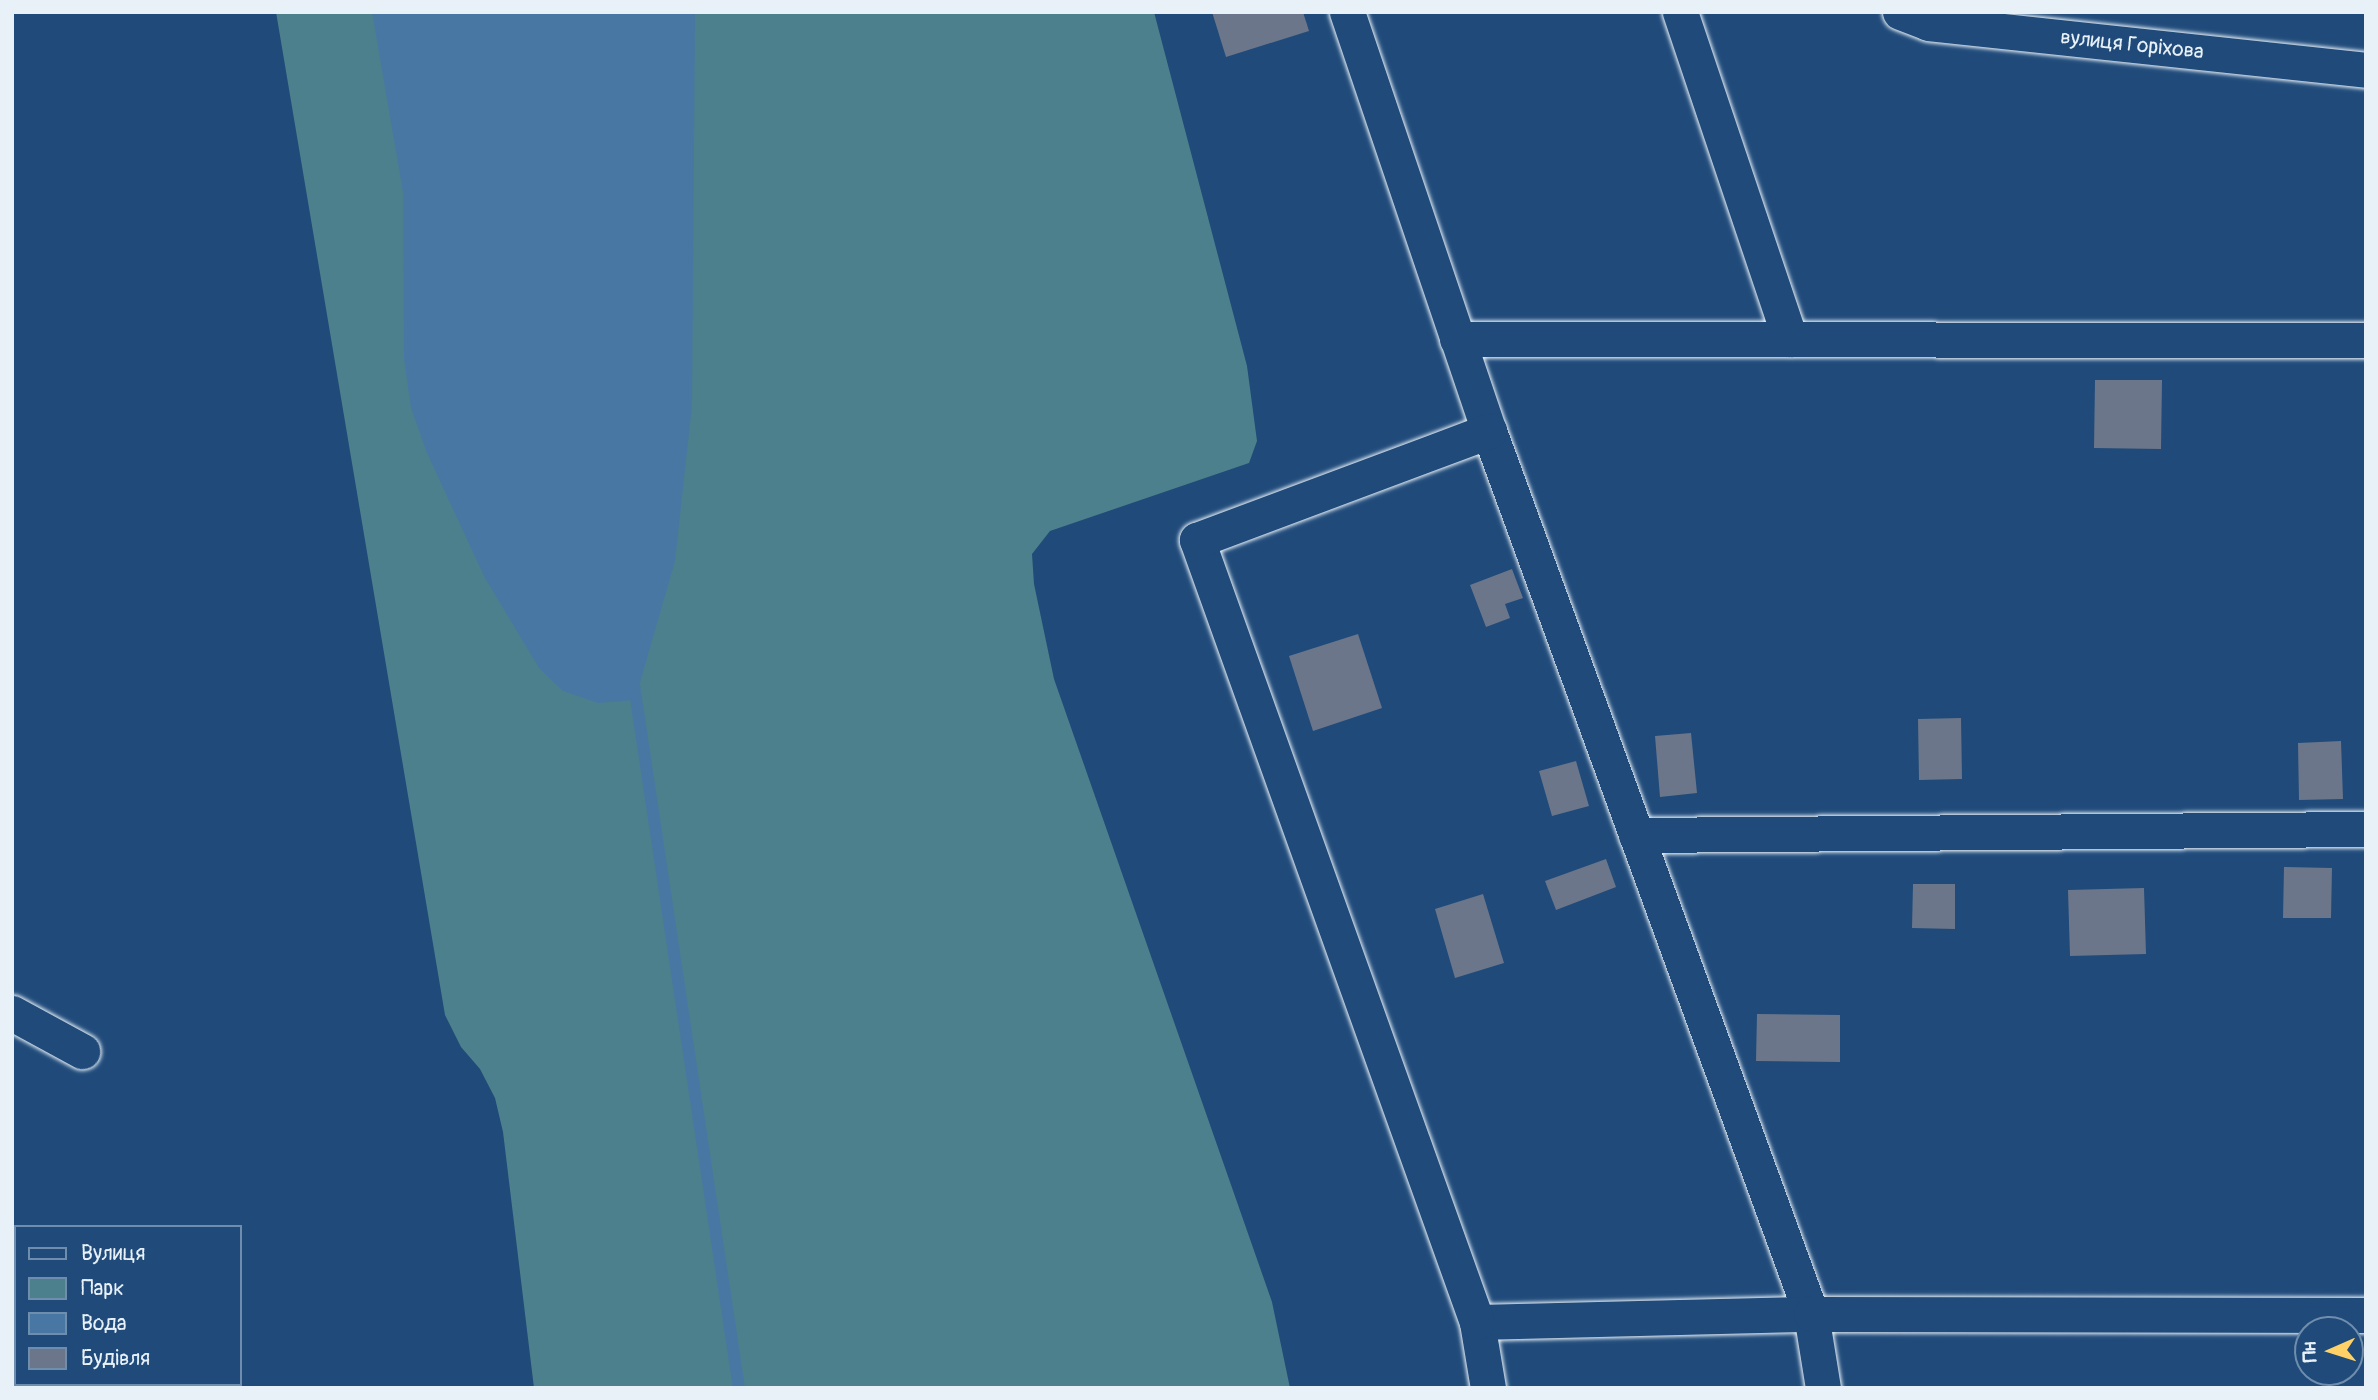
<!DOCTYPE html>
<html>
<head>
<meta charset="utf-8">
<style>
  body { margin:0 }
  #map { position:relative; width:2378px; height:1400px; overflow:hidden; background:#1f4a7a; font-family:Pangolin,sans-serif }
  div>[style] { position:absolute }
  .green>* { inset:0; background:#4c808c }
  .water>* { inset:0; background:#4877a4 }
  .stream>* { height:12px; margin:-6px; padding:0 6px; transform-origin:6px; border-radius:6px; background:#4877a4 }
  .building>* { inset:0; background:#6b768a }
  .roads { filter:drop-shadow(0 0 2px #e8f1f8) drop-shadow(0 0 2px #e8f1f8) }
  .street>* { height:35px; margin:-17.5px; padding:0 17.5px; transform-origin:17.5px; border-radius:17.5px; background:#1f4a7a }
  span { translate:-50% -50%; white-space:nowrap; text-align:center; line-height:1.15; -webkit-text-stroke:6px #1f4a7a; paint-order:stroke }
  .street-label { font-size:21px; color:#e8f1f8 }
  .frame { position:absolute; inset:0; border:14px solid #e8f1f8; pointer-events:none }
  .legend { position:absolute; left:14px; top:1225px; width:228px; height:161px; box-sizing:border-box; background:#1f4a7a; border:2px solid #6f8dac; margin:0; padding:9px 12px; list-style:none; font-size:21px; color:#e8f1f8 }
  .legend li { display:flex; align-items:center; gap:14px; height:35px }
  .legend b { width:35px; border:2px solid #6f8dac }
  .north { position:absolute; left:2294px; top:1316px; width:70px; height:70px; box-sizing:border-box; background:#1f4a7a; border:2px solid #6f8dac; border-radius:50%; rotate:267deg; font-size:19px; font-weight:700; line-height:28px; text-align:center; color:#e8f1f8 }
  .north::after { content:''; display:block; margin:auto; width:24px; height:32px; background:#ffd166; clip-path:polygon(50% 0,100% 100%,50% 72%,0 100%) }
</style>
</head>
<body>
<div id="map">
  <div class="green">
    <div style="clip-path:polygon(276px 12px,1154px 12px,1247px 366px,1257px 441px,1249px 463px,1050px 531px,1032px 554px,1034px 584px,1054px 679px,1272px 1302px,1290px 1388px,534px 1388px,503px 1132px,495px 1098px,480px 1069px,461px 1047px,445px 1015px)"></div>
  </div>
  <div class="water">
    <div style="clip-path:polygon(372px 12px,695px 12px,692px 405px,675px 561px,635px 700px,598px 703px,563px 691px,539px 668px,485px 578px,427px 453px,411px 408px,404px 359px,403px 192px)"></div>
  </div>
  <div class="stream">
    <div style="left:634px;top:685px;width:711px;rotate:81.51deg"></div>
  </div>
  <div class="building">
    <div style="clip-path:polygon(1212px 12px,1303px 12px,1309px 31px,1226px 57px)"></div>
    <div style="clip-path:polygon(2095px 380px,2162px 380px,2161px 449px,2094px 448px)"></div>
    <div style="clip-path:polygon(1512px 569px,1523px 598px,1505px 604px,1510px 618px,1486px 627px,1470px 585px)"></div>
    <div style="clip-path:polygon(1358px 634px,1382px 708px,1313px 731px,1289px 656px)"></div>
    <div style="clip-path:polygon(1961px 718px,1962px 779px,1919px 780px,1918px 719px)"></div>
    <div style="clip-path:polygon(1691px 733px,1697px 793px,1660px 797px,1655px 736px)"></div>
    <div style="clip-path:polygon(2341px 741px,2343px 799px,2299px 800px,2298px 743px)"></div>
    <div style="clip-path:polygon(1576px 761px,1589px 806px,1552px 816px,1539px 771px)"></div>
    <div style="clip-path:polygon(1606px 859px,1616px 887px,1556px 910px,1545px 881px)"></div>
    <div style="clip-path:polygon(2284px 867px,2332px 868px,2331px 918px,2283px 918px)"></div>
    <div style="clip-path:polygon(1913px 884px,1955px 884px,1955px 929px,1912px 928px)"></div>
    <div style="clip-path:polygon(2144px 888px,2146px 954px,2070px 956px,2068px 890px)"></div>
    <div style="clip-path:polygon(1483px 894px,1504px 963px,1455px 978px,1435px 909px)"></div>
    <div style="clip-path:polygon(1757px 1014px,1840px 1015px,1840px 1062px,1756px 1061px)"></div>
  </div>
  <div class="roads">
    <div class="street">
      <div style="left:1347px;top:12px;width:442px;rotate:71.3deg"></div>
      <div style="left:1489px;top:431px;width:940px;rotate:69.96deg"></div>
      <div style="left:1811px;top:1314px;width:75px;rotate:80.8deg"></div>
      <div style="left:1680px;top:12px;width:345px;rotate:71.4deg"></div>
      <div style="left:1900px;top:12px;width:30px;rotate:21deg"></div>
      <div style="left:1928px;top:23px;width:441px;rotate:6.1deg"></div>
      <div style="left:1457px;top:339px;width:909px;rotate:0.06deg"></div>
      <div style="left:1636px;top:835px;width:730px;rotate:-0.47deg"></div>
      <div style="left:12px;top:1013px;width:80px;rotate:28.5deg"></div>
      <div style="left:1477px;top:1322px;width:334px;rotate:-1.4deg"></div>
      <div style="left:1811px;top:1314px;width:555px;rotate:0.1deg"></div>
      <div style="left:1488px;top:1388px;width:67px;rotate:-99.5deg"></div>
      <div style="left:1477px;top:1322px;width:831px;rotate:-109.7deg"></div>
      <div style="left:1197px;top:540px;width:312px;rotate:-20.5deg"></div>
    </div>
  </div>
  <div class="street-label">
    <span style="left:2132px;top:45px;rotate:6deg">вулиця Горіхова</span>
  </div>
  <div class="frame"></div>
  <ul class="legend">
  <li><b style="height:9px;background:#1f4a7a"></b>Вулиця</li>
  <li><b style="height:19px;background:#4c808c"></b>Парк</li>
  <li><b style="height:19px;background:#4877a4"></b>Вода</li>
  <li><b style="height:19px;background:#6b768a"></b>Будівля</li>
  </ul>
  <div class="north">Пн</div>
</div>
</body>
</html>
